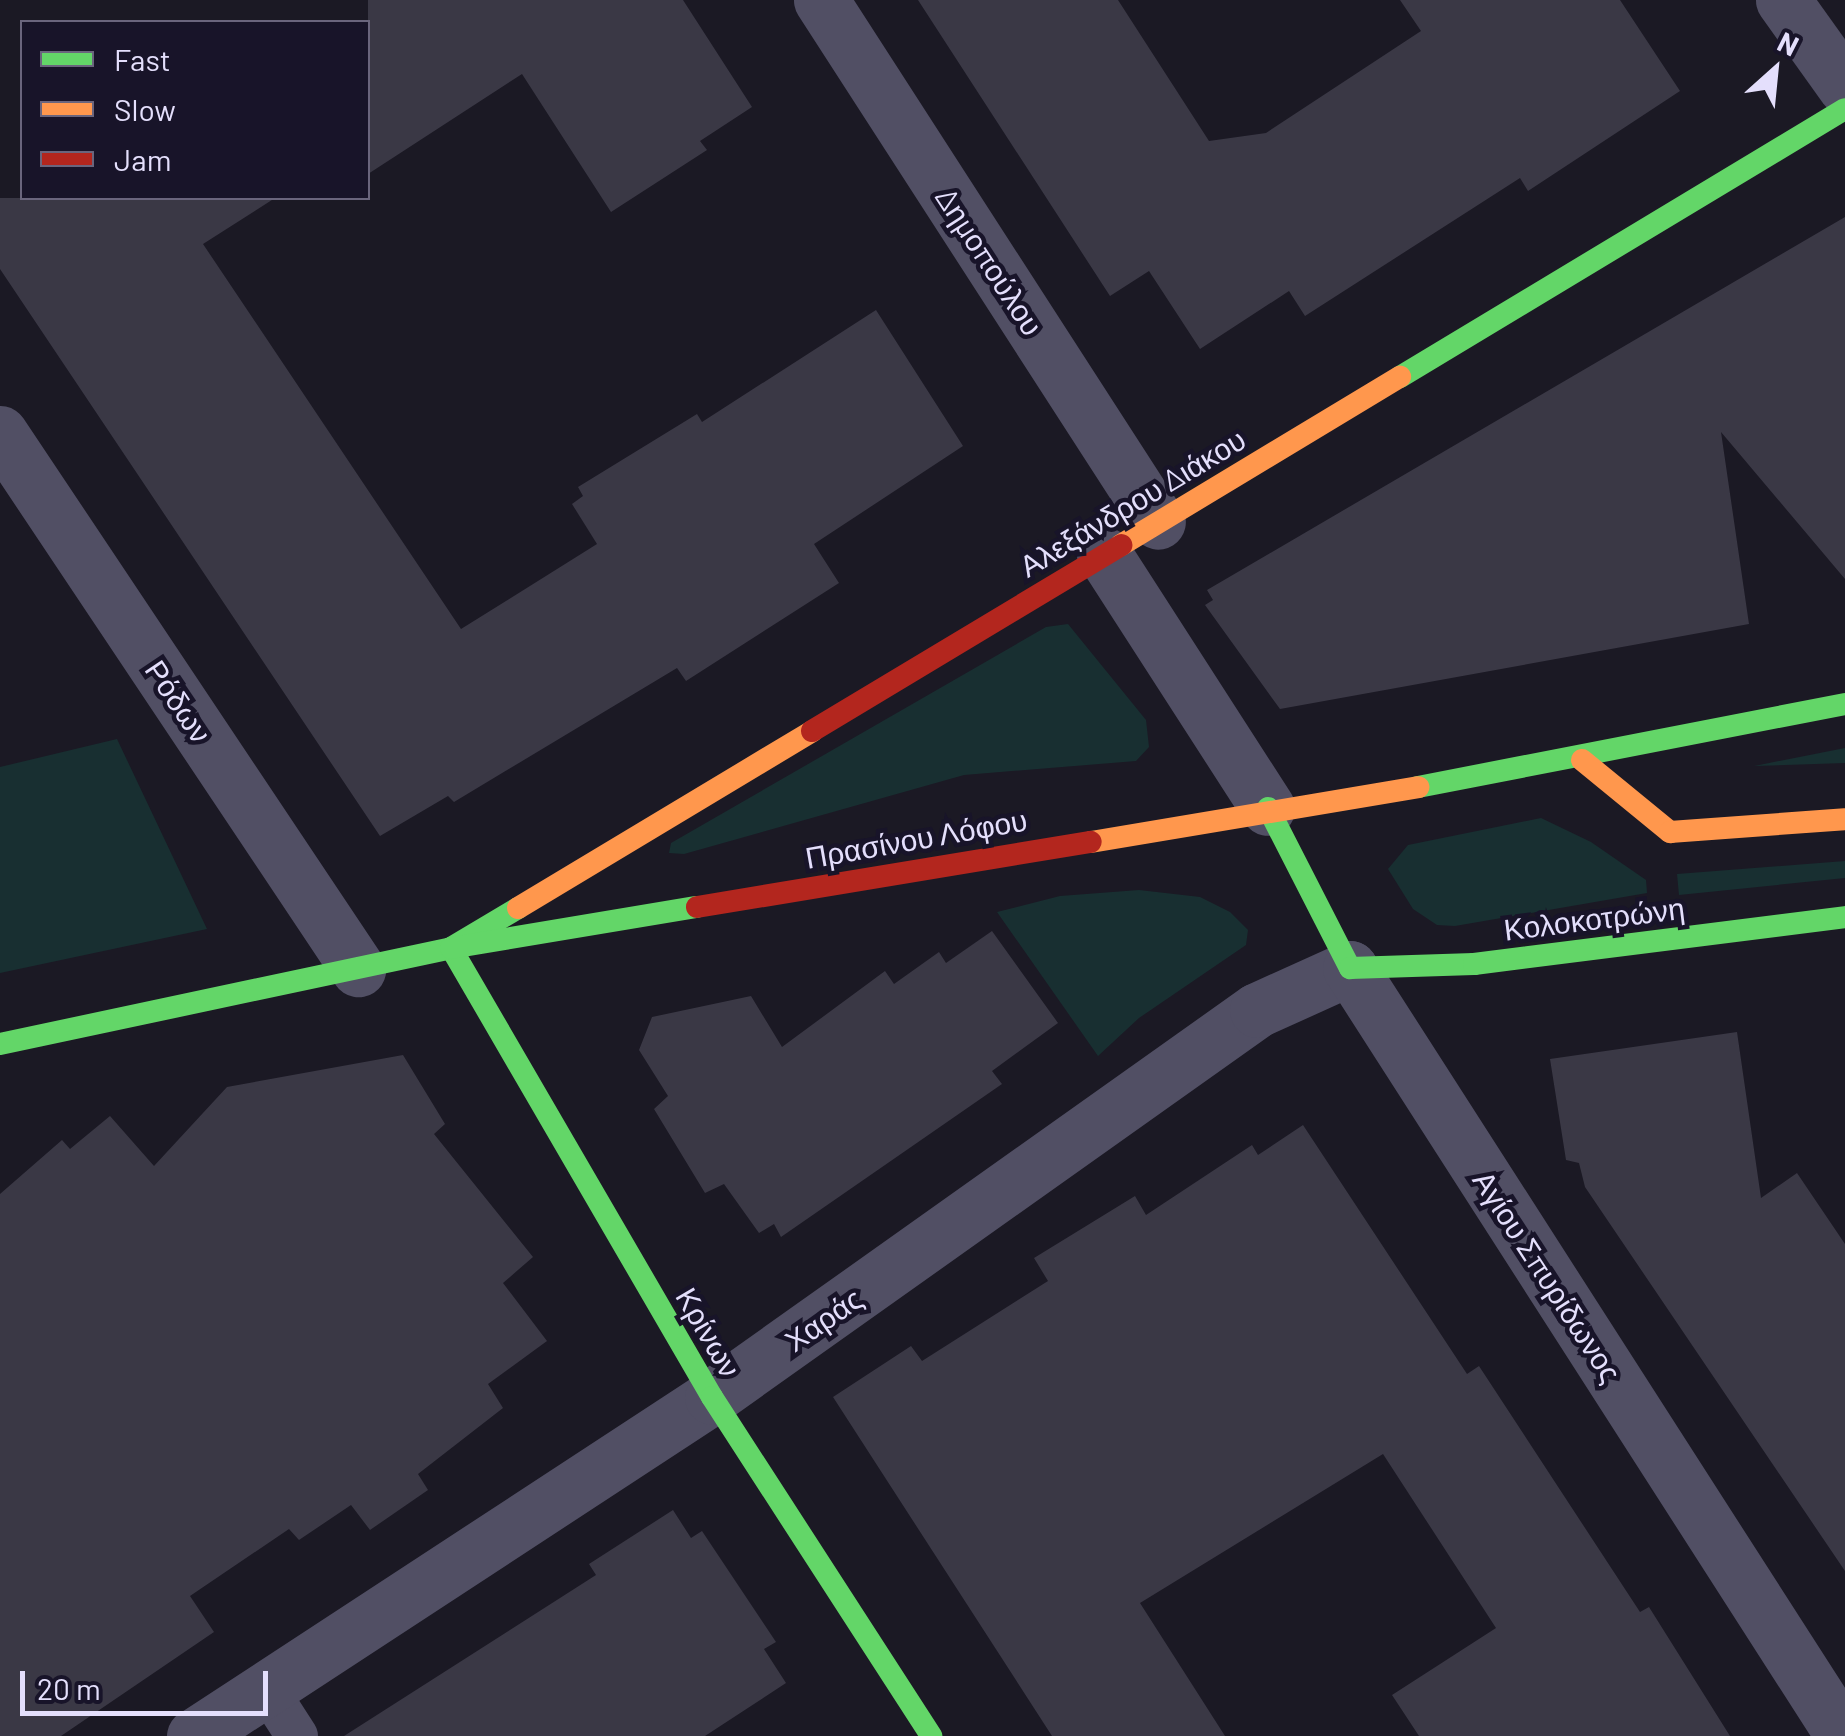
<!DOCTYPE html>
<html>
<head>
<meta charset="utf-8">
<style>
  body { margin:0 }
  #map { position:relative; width:1845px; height:1736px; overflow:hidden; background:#1b1924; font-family:Barlow,sans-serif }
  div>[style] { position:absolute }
  .green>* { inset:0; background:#182f31 }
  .building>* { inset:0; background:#3a3845 }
  .lane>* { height:42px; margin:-21px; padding:0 21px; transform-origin:21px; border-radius:21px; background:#514f64 }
  .street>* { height:55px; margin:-27.5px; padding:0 27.5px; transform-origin:27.5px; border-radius:27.5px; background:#514f64 }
  .fast>* { height:22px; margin:-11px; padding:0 11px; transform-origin:11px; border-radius:11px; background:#63d668 }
  .slow>* { height:22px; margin:-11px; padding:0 11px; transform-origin:11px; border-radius:11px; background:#ff974d }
  .jam>* { height:22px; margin:-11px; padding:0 11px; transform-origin:11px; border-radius:11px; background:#b3261e }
  span { translate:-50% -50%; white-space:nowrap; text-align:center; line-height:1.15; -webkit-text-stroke:9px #181429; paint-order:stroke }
  .street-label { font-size:30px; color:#e4dffc }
  .legend { position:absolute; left:20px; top:20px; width:350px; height:180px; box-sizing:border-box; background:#181429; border:2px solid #6a657d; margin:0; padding:12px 18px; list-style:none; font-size:30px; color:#e4dffc }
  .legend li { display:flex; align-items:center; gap:20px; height:50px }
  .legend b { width:50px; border:2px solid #6a657d }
  .north { position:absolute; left:1725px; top:20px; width:100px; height:100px; -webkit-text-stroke:8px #181429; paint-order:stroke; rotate:27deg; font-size:28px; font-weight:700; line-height:40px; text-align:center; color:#e4dffc }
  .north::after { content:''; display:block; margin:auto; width:35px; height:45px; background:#e4dffc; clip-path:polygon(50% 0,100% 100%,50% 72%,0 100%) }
  .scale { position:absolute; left:20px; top:1671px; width:248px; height:45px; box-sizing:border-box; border:5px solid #e4dffc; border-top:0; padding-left:12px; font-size:30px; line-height:35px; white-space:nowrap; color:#e4dffc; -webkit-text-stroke:8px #181429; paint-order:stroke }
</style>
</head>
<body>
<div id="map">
  <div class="green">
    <div style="clip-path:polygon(1068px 624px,1146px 720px,1149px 747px,1136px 761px,964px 775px,684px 854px,669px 853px,671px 843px,1046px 627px)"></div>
    <div style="clip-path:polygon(117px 739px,207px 929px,0 973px,0 767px)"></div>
    <div style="clip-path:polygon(1845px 748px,1845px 763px,1754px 766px)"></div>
    <div style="clip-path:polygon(1541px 818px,1591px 842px,1646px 880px,1647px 893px,1455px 926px,1437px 925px,1413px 909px,1388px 869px,1408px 845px)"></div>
    <div style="clip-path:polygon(1845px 861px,1845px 878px,1679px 895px,1677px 874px)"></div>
    <div style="clip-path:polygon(1139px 890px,1200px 897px,1230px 912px,1248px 930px,1246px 945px,1139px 1018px,1098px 1056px,997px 912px,1060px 896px)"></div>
  </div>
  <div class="building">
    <div style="clip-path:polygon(368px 0,683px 0,752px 107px,700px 141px,707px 150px,611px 212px,522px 74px,368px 174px)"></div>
    <div style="clip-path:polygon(918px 0,1118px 0,1209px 141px,1266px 133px,1421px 31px,1400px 0,1620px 0,1680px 91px,1528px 191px,1520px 178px,1305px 316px,1289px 291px,1200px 349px,1149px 271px,1110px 296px)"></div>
    <div style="clip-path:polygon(0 198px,275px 198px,203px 244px,461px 629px,597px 544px,572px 504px,583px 496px,578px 487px,697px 414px,702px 422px,876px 310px,963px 446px,814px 544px,839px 583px,686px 681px,677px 668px,454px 802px,448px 796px,380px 836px,0 269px)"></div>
    <div style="clip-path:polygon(1845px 217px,1845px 579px,1721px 432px,1749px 624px,1280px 709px,1205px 605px,1213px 600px,1207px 590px)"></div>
    <div style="clip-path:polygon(992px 931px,1058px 1023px,992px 1071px,1002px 1084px,781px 1237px,774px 1224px,759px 1233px,724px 1184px,705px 1193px,654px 1109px,668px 1096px,639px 1050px,652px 1017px,751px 996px,782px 1047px,885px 971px,894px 984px,939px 952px,946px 963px)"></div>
    <div style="clip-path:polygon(1737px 1032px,1761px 1198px,1797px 1173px,1845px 1244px,1845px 1571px,1585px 1187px,1579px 1163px,1566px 1160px,1550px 1059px)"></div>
    <div style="clip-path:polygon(403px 1055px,445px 1124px,434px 1134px,533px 1257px,503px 1283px,547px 1341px,488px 1384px,503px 1408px,418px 1474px,428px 1490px,370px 1530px,351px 1505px,299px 1540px,289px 1529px,190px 1596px,214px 1632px,61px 1736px,0 1736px,0 1194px,62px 1140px,70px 1149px,110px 1116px,154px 1166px,227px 1087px)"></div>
    <div style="clip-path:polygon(1303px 1125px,1467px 1374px,1479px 1366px,1640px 1612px,1649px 1607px,1730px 1736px,1419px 1736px,1392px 1695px,1496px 1628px,1383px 1454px,1140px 1603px,1225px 1736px,1052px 1736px,833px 1397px,911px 1346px,922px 1361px,1048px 1281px,1034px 1258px,1135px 1196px,1146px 1215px,1252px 1145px,1258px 1155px)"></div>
    <div style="clip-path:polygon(673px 1510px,691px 1538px,702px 1531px,776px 1642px,764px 1649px,786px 1683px,705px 1736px,344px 1736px,596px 1575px,589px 1564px)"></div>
  </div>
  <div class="lane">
    <div style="left:266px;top:1688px;width:57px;rotate:57.1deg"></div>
  </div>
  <div class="street">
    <div style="left:821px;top:0;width:621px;rotate:57.15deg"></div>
    <div style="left:1783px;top:0;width:107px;rotate:54.5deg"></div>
    <div style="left:0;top:433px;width:645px;rotate:56.26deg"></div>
    <div style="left:1104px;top:554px;width:302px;rotate:57.2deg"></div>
    <div style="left:194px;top:1736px;width:619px;rotate:-33.2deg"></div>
    <div style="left:712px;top:1397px;width:668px;rotate:-35.38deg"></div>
    <div style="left:1257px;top:1010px;width:102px;rotate:-24.3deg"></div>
    <div style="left:1350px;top:968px;width:913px;rotate:57.3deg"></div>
  </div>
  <div class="fast">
    <div style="left:1400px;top:377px;width:519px;rotate:-31.06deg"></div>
    <div style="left:1418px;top:787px;width:435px;rotate:-11deg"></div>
    <div style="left:1268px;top:808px;width:180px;rotate:62.9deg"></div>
    <div style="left:1350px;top:968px;width:124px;rotate:-1.8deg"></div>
    <div style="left:1474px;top:964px;width:374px;rotate:-7.2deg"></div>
    <div style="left:518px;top:908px;width:78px;rotate:149.2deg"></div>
    <div style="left:451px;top:948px;width:519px;rotate:59.83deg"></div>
    <div style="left:712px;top:1397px;width:404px;rotate:57.1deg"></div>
    <div style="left:0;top:1044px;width:461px;rotate:-12deg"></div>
    <div style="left:451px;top:948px;width:249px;rotate:-9.5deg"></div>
  </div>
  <div class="slow">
    <div style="left:1121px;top:545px;width:326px;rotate:-31.1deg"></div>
    <div style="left:1582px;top:760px;width:114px;rotate:39.3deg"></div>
    <div style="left:1670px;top:832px;width:175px;rotate:-4.2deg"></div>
    <div style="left:1091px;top:842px;width:332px;rotate:-9.5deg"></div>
    <div style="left:518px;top:908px;width:343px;rotate:-31deg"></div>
  </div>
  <div class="jam">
    <div style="left:812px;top:731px;width:361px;rotate:-31deg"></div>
    <div style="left:697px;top:907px;width:399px;rotate:-9.4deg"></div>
  </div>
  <div class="street-label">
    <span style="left:990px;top:261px;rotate:57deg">Δημοπούλου</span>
    <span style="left:1132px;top:502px;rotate:-31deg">Αλεξάνδρου Διάκου</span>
    <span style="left:179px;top:701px;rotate:56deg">Ρόδων</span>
    <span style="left:916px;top:838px;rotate:-10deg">Πρασίνου Λόφου</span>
    <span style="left:1594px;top:918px;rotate:-7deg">Κολοκοτρώνη</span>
    <span style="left:1548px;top:1276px;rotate:57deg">Αγίου Σπυρίδωνος</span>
    <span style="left:823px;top:1319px;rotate:-35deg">Χαράς</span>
    <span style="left:709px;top:1332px;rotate:60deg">Κρίνων</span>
  </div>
  <ul class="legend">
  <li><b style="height:12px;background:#63d668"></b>Fast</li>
  <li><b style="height:12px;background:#ff974d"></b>Slow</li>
  <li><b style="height:12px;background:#b3261e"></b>Jam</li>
  </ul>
  <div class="north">N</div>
  <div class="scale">20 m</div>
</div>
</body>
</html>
